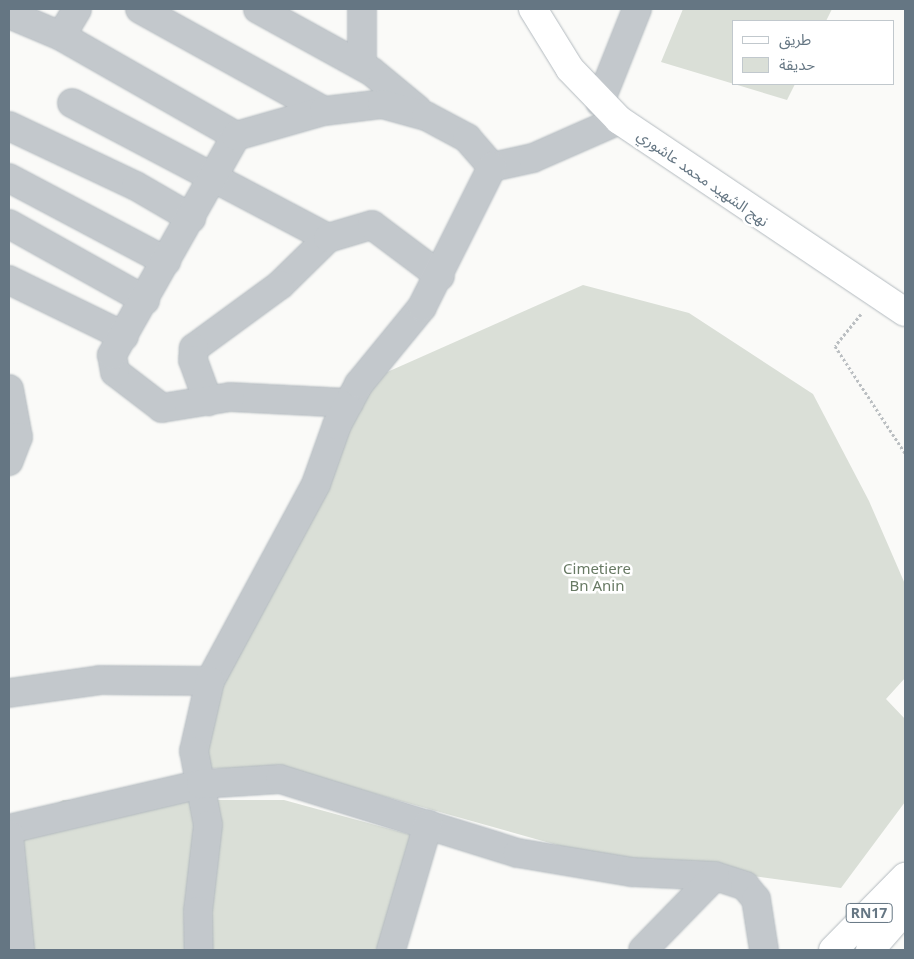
<!DOCTYPE html>
<html>
<head>
<meta charset="utf-8">
<style>
  body { margin:0 }
  #map { position:relative; width:914px; height:959px; overflow:hidden; background:#fafaf8; font-family:"Noto Sans","Noto Sans Arabic",sans-serif }
  div>[style] { position:absolute }
  .green>* { inset:0; background:#dadfd7 }
  .path>* { height:3px; margin-top:-1.5px; transform-origin:0; background:repeating-linear-gradient(90deg,#bbbfc2 0 2.5px,transparent 0 5px) }
  .roads { filter:drop-shadow(0 0 1px #b3babf) drop-shadow(0 0 1px #b3babf) }
  .minor>* { height:28px; margin:-14px; padding:0 14px; transform-origin:14px; border-radius:14px; background:#c3c8cc }
  .secondary>* { height:28px; margin:-14px; padding:0 14px; transform-origin:14px; border-radius:14px; background:#fff }
  .primary>* { height:28px; margin:-14px; padding:0 14px; transform-origin:14px; border-radius:14px; background:#fff }
  span { translate:-50% -50%; white-space:nowrap; text-align:center; line-height:1.15; -webkit-text-stroke:5px #fff; paint-order:stroke }
  .shield-label span { padding:1px 4px; background:#fff; border:1px solid; border-radius:4px; -webkit-text-stroke-width:0 }
  .shield-label { font-size:14px; color:#657683; font-weight:700 }
  .street-label { font-size:15px; color:#657683 }
  .park-label { font-size:15px; color:#687a64 }
  .frame { position:absolute; inset:0; border:10px solid #657683; pointer-events:none }
  .legend { position:absolute; left:732px; top:20px; width:162px; height:65px; box-sizing:border-box; background:#fff; border:1px solid #c1c8cd; margin:0; padding:6px 9px; list-style:none; font-size:15px; color:#657683 }
  .legend li { display:flex; align-items:center; gap:10px; height:25px }
  .legend b { width:25px; border:1px solid #c1c8cd }
</style>
</head>
<body>
<div id="map">
  <div class="green">
    <div style="clip-path:polygon(683px 9px,832px 9px,826px 21px,733px 21px,733px 84px,795px 84px,787px 100px,661px 62px)"></div>
    <div style="clip-path:polygon(583px 285px,689px 313px,813px 394px,869px 501px,905px 584px,905px 678px,886px 699px,905px 719px,905px 802px,841px 888px,589px 854px,290px 770px,198px 768px,213px 704px,352px 416px,376px 377px)"></div>
    <div style="clip-path:polygon(63px 800px,284px 800px,412px 835px,378px 950px,9px 950px,9px 834px)"></div>
  </div>
  <div class="path">
    <div style="left:861px;top:314px;width:41px;rotate:129.1deg"></div>
    <div style="left:835px;top:346px;width:128px;rotate:56.8deg"></div>
  </div>
  <div class="roads">
    <div class="minor">
      <div style="left:140px;top:9px;width:210px;rotate:29deg"></div>
      <div style="left:258px;top:9px;width:129px;rotate:28.8deg"></div>
      <div style="left:371px;top:71px;width:60px;rotate:39.6deg"></div>
      <div style="left:362px;top:9px;width:57px;rotate:90deg"></div>
      <div style="left:9px;top:14px;width:56px;rotate:22.9deg"></div>
      <div style="left:61px;top:36px;width:202px;rotate:29.7deg"></div>
      <div style="left:61px;top:36px;width:31px;rotate:-59deg"></div>
      <div style="left:600px;top:102px;width:100px;rotate:-68.3deg"></div>
      <div style="left:72px;top:103px;width:289px;rotate:27.8deg"></div>
      <div style="left:328px;top:238px;width:67px;rotate:135.6deg"></div>
      <div style="left:280px;top:285px;width:107px;rotate:143.8deg"></div>
      <div style="left:194px;top:348px;width:12px;rotate:95deg"></div>
      <div style="left:193px;top:360px;width:44px;rotate:69.9deg"></div>
      <div style="left:9px;top:126px;width:140px;rotate:25.3deg"></div>
      <div style="left:136px;top:186px;width:64px;rotate:30.2deg"></div>
      <div style="left:9px;top:178px;width:178px;rotate:27.9deg"></div>
      <div style="left:9px;top:224px;width:156px;rotate:29.2deg"></div>
      <div style="left:328px;top:238px;width:46px;rotate:-16.5deg"></div>
      <div style="left:372px;top:225px;width:85px;rotate:36.9deg"></div>
      <div style="left:9px;top:280px;width:128px;rotate:26deg"></div>
      <div style="left:9px;top:389px;width:49px;rotate:79.4deg"></div>
      <div style="left:18px;top:437px;width:26px;rotate:111deg"></div>
      <div style="left:349px;top:403px;width:119px;rotate:-177.1deg"></div>
      <div style="left:230px;top:397px;width:69px;rotate:170.8deg"></div>
      <div style="left:162px;top:408px;width:59px;rotate:-142.5deg"></div>
      <div style="left:115px;top:372px;width:17px;rotate:-100deg"></div>
      <div style="left:112px;top:355px;width:252px;rotate:-60.5deg"></div>
      <div style="left:236px;top:136px;width:91px;rotate:-15.9deg"></div>
      <div style="left:324px;top:111px;width:58px;rotate:-6.9deg"></div>
      <div style="left:382px;top:104px;width:46px;rotate:15.3deg"></div>
      <div style="left:426px;top:116px;width:47px;rotate:28.2deg"></div>
      <div style="left:467px;top:138px;width:38px;rotate:49deg"></div>
      <div style="left:492px;top:167px;width:42px;rotate:-12.4deg"></div>
      <div style="left:533px;top:158px;width:94px;rotate:-23.8deg"></div>
      <div style="left:210px;top:681px;width:224px;rotate:-61.7deg"></div>
      <div style="left:316px;top:484px;width:63px;rotate:-70.4deg"></div>
      <div style="left:337px;top:425px;width:47px;rotate:-61.8deg"></div>
      <div style="left:359px;top:384px;width:99px;rotate:-50.7deg"></div>
      <div style="left:422px;top:307px;width:157px;rotate:-63.4deg"></div>
      <div style="left:9px;top:693px;width:92px;rotate:-8.1deg"></div>
      <div style="left:100px;top:680px;width:110px;rotate:0.5deg"></div>
      <div style="left:210px;top:681px;width:72px;rotate:102.9deg"></div>
      <div style="left:194px;top:751px;width:75px;rotate:79.3deg"></div>
      <div style="left:208px;top:825px;width:87px;rotate:96.6deg"></div>
      <div style="left:198px;top:911px;width:39px;rotate:89deg"></div>
      <div style="left:9px;top:829px;width:197px;rotate:-13.2deg"></div>
      <div style="left:201px;top:784px;width:79px;rotate:-3.6deg"></div>
      <div style="left:280px;top:779px;width:249px;rotate:17.3deg"></div>
      <div style="left:518px;top:853px;width:116px;rotate:9.5deg"></div>
      <div style="left:632px;top:872px;width:83px;rotate:2.8deg"></div>
      <div style="left:715px;top:876px;width:32px;rotate:18deg"></div>
      <div style="left:745px;top:886px;width:17px;rotate:50deg"></div>
      <div style="left:756px;top:899px;width:52px;rotate:81.1deg"></div>
      <div style="left:9px;top:835px;width:116px;rotate:84.5deg"></div>
      <div style="left:391px;top:950px;width:131px;rotate:-73.6deg"></div>
      <div style="left:643px;top:950px;width:103px;rotate:-45.8deg"></div>
    </div>
    <div class="secondary">
      <div style="left:533px;top:9px;width:70px;rotate:58.3deg"></div>
      <div style="left:570px;top:69px;width:71px;rotate:46.1deg"></div>
      <div style="left:619px;top:120px;width:344px;rotate:33.9deg"></div>
    </div>
    <div class="primary">
      <div style="left:833px;top:950px;width:103px;rotate:-45.4deg"></div>
      <div style="left:870px;top:950px;width:53px;rotate:-48.8deg"></div>
    </div>
  </div>
  <div class="shield-label">
    <span style="left:869px;top:913px">RN17</span>
  </div>
  <div class="street-label">
    <span style="left:703px;top:178px;rotate:35deg">نهج الشهيد محمد عاشوري</span>
  </div>
  <div class="park-label">
    <span style="left:597px;top:577px">Cimetiere<br>Bn Anin</span>
  </div>
  <div class="frame"></div>
  <ul class="legend">
  <li><b style="height:6px;background:#fff"></b>طريق</li>
  <li><b style="height:14px;background:#dadfd7"></b>حديقة</li>
  </ul>
</div>
</body>
</html>
